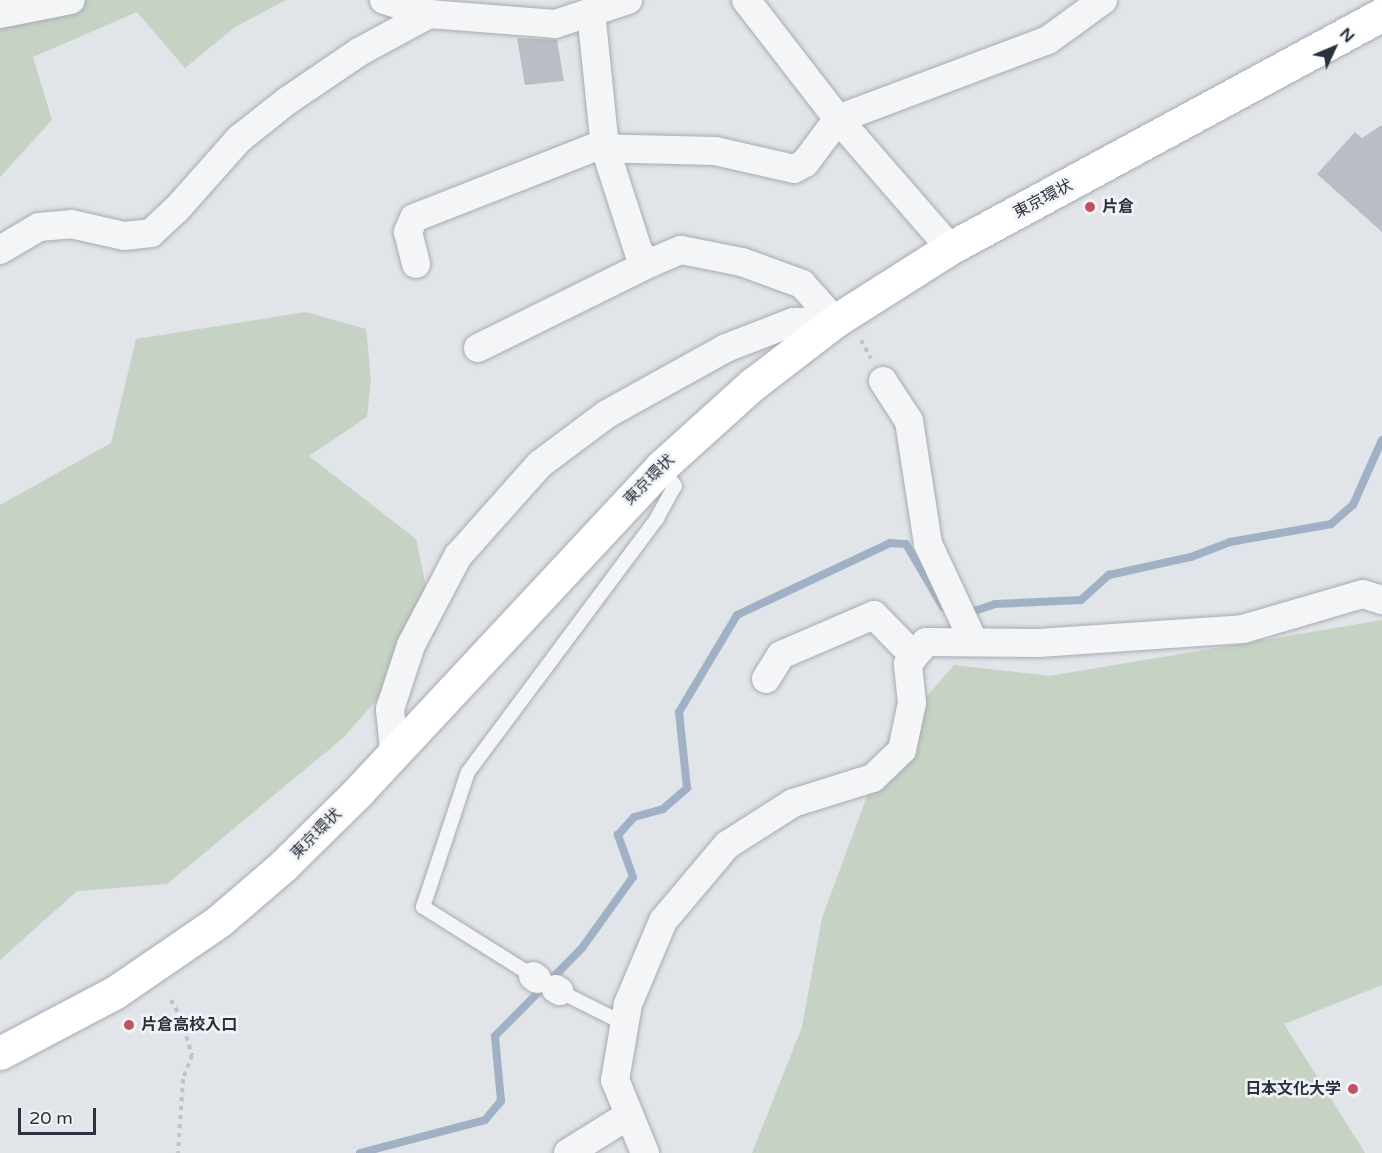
<!DOCTYPE html>
<html>
<head>
<meta charset="utf-8">
<style>
  body { margin:0 }
  #map { position:relative; width:1382px; height:1153px; overflow:hidden; background:#e1e4e8; font-family:"Varela Round","Noto Sans JP",sans-serif }
  div>[style] { position:absolute }
  .green>* { inset:0; background:#c6d2c3 }
  .stream>* { height:8px; margin:-4px; padding:0 4px; transform-origin:4px; border-radius:4px; background:#a0b1c5 }
  .building>* { inset:0; background:#b9bdc5 }
  .path>* { height:4px; margin-top:-2px; transform-origin:0; background:repeating-linear-gradient(90deg,#c0c2c7 0 4.5px,transparent 0 9px) }
  .roads { filter:drop-shadow(0 0 2px #a7abb2) drop-shadow(0 0 2px #a7abb2) }
  .service>* { height:14px; margin:-7px; padding:0 7px; transform-origin:7px; border-radius:7px; background:#f4f5f7 }
  .minor>* { height:28px; margin:-14px; padding:0 14px; transform-origin:14px; border-radius:14px; background:#f4f5f7 }
  .trunk>* { height:33px; margin:-16.5px; padding:0 16.5px; transform-origin:16.5px; border-radius:16.5px; background:#fff }
  .dots>* { width:16px; height:16px; translate:-50% -50%; box-sizing:border-box; border:3px solid #f1f3f6; border-radius:50% }
  span { translate:-50% -50%; white-space:nowrap; text-align:center; line-height:1.15; -webkit-text-stroke:5px #f1f3f6; paint-order:stroke }
  .street-label { font-size:16px; color:#2b323f }
  .poi-label { font-size:16px; color:#2b323f; font-weight:700 }
  .left { translate:0 -50%; text-align:left }
  .right { translate:-100% -50%; text-align:right }
  .north { position:absolute; left:1304px; top:18px; width:60px; height:60px; -webkit-text-stroke:4px #f1f3f6; paint-order:stroke; rotate:46deg; font-size:16px; font-weight:700; line-height:24px; text-align:center; color:#2b323f }
  .north::after { content:''; display:block; margin:auto; width:21px; height:27px; background:#2b323f; clip-path:polygon(50% 0,100% 100%,50% 72%,0 100%) }
  .scale { position:absolute; left:18px; top:1108px; width:78px; height:27px; box-sizing:border-box; border:3px solid #2b323f; border-top:0; padding-left:8px; font-size:18px; line-height:21px; white-space:nowrap; color:#2b323f; -webkit-text-stroke:4px #f1f3f6; paint-order:stroke }
</style>
</head>
<body>
<div id="map">
  <div class="green">
    <div style="clip-path:polygon(0 0,286px 0,235px 27px,185px 68px,137px 12px,33px 57px,52px 120px,0 177px)"></div>
    <div style="clip-path:polygon(306px 312px,366px 329px,371px 381px,367px 417px,309px 456px,416px 539px,436px 633px,343px 738px,167px 884px,77px 891px,0 960px,0 505px,111px 443px,136px 339px)"></div>
    <div style="clip-path:polygon(1382px 620px,1382px 985px,1284px 1024px,1365px 1153px,752px 1153px,802px 1027px,822px 918px,887px 742px,954px 665px,1050px 676px)"></div>
  </div>
  <div class="stream">
    <div style="left:971px;top:612px;width:25px;rotate:-18deg"></div>
    <div style="left:995px;top:604px;width:86px;rotate:-2.7deg"></div>
    <div style="left:1081px;top:600px;width:38px;rotate:-42deg"></div>
    <div style="left:1109px;top:575px;width:84px;rotate:-12.4deg"></div>
    <div style="left:1191px;top:557px;width:42px;rotate:-21deg"></div>
    <div style="left:1230px;top:542px;width:103px;rotate:-10.1deg"></div>
    <div style="left:1331px;top:524px;width:29px;rotate:-41deg"></div>
    <div style="left:1353px;top:505px;width:71px;rotate:-66deg"></div>
    <div style="left:360px;top:1153px;width:129px;rotate:-14.8deg"></div>
    <div style="left:485px;top:1120px;width:25px;rotate:-50deg"></div>
    <div style="left:501px;top:1101px;width:65px;rotate:-95.3deg"></div>
    <div style="left:495px;top:1036px;width:124px;rotate:-45.3deg"></div>
    <div style="left:582px;top:948px;width:87px;rotate:-54.3deg"></div>
    <div style="left:633px;top:877px;width:45px;rotate:-109.7deg"></div>
    <div style="left:618px;top:835px;width:24px;rotate:-48deg"></div>
    <div style="left:634px;top:817px;width:30px;rotate:-15deg"></div>
    <div style="left:663px;top:809px;width:32px;rotate:-41deg"></div>
    <div style="left:687px;top:788px;width:76px;rotate:-96deg"></div>
    <div style="left:679px;top:712px;width:113px;rotate:-59.1deg"></div>
    <div style="left:737px;top:615px;width:169px;rotate:-25.2deg"></div>
    <div style="left:890px;top:543px;width:16px;rotate:4deg"></div>
    <div style="left:906px;top:544px;width:73px;rotate:59.6deg"></div>
  </div>
  <div class="building">
    <div style="clip-path:polygon(517px 38px,557px 40px,564px 81px,525px 85px)"></div>
    <div style="clip-path:polygon(1382px 125px,1382px 232px,1317px 174px,1355px 132px,1362px 138px)"></div>
  </div>
  <div class="path">
    <div style="left:861px;top:340px;width:21px;rotate:62deg"></div>
    <div style="left:171px;top:1000px;width:21px;rotate:62deg"></div>
    <div style="left:181px;top:1019px;width:38px;rotate:73deg"></div>
    <div style="left:192px;top:1055px;width:26px;rotate:111deg"></div>
    <div style="left:183px;top:1079px;width:74px;rotate:93.9deg"></div>
  </div>
  <div class="roads">
    <div class="service">
      <div style="left:533px;top:976px;width:130px;rotate:-147.9deg"></div>
      <div style="left:423px;top:907px;width:142px;rotate:-71.6deg"></div>
      <div style="left:468px;top:772px;width:317px;rotate:-53.3deg"></div>
      <div style="left:657px;top:518px;width:37px;rotate:-61deg"></div>
      <div style="left:675px;top:486px;width:24px;rotate:-126deg"></div>
      <div style="left:559px;top:991px;width:72px;rotate:26.6deg"></div>
    </div>
    <div class="minor">
      <div style="left:384px;top:0;width:47px;rotate:17.3deg"></div>
      <div style="left:429px;top:14px;width:126px;rotate:4.5deg"></div>
      <div style="left:555px;top:24px;width:77px;rotate:-18.2deg"></div>
      <div style="left:746px;top:0;width:150px;rotate:52.3deg"></div>
      <div style="left:838px;top:119px;width:171px;rotate:49deg"></div>
      <div style="left:591px;top:12px;width:137px;rotate:84.1deg"></div>
      <div style="left:605px;top:148px;width:110px;rotate:72.1deg"></div>
      <div style="left:639px;top:253px;width:15px;rotate:42deg"></div>
      <div style="left:650px;top:263px;width:34px;rotate:-23deg"></div>
      <div style="left:681px;top:250px;width:62px;rotate:11.1deg"></div>
      <div style="left:742px;top:262px;width:64px;rotate:20.1deg"></div>
      <div style="left:802px;top:284px;width:50px;rotate:48.3deg"></div>
      <div style="left:0;top:14px;width:72px;rotate:-11.2deg"></div>
      <div style="left:0;top:250px;width:45px;rotate:-30.5deg"></div>
      <div style="left:39px;top:227px;width:32px;rotate:-5deg"></div>
      <div style="left:71px;top:224px;width:54px;rotate:12.8deg"></div>
      <div style="left:124px;top:236px;width:27px;rotate:-6deg"></div>
      <div style="left:151px;top:233px;width:34px;rotate:-43deg"></div>
      <div style="left:176px;top:210px;width:95px;rotate:-48.4deg"></div>
      <div style="left:239px;top:139px;width:61px;rotate:-38.4deg"></div>
      <div style="left:287px;top:101px;width:87px;rotate:-34.2deg"></div>
      <div style="left:359px;top:52px;width:80px;rotate:-28.5deg"></div>
      <div style="left:416px;top:264px;width:33px;rotate:-104deg"></div>
      <div style="left:408px;top:232px;width:15px;rotate:-67deg"></div>
      <div style="left:414px;top:218px;width:192px;rotate:-21.4deg"></div>
      <div style="left:593px;top:148px;width:122px;rotate:1.4deg"></div>
      <div style="left:715px;top:151px;width:81px;rotate:12.8deg"></div>
      <div style="left:794px;top:169px;width:13px;rotate:-29deg"></div>
      <div style="left:805px;top:163px;width:55px;rotate:-53.1deg"></div>
      <div style="left:838px;top:119px;width:224px;rotate:-20.6deg"></div>
      <div style="left:1048px;top:40px;width:68px;rotate:-36deg"></div>
      <div style="left:478px;top:348px;width:192px;rotate:-26.3deg"></div>
      <div style="left:883px;top:381px;width:48px;rotate:57deg"></div>
      <div style="left:909px;top:421px;width:124px;rotate:81.2deg"></div>
      <div style="left:928px;top:544px;width:108px;rotate:64.9deg"></div>
      <div style="left:766px;top:679px;width:28px;rotate:-58deg"></div>
      <div style="left:781px;top:655px;width:101px;rotate:-23.3deg"></div>
      <div style="left:874px;top:615px;width:57px;rotate:45.7deg"></div>
      <div style="left:394px;top:750px;width:41px;rotate:-95.6deg"></div>
      <div style="left:390px;top:709px;width:67px;rotate:-71.8deg"></div>
      <div style="left:411px;top:645px;width:101px;rotate:-62.2deg"></div>
      <div style="left:458px;top:556px;width:123px;rotate:-48.3deg"></div>
      <div style="left:540px;top:464px;width:84px;rotate:-36.7deg"></div>
      <div style="left:607px;top:414px;width:136px;rotate:-29deg"></div>
      <div style="left:726px;top:348px;width:72px;rotate:-21.2deg"></div>
      <div style="left:793px;top:322px;width:42px;rotate:-1.4deg"></div>
      <div style="left:533px;top:976px;width:5px;rotate:37deg"></div>
      <div style="left:556px;top:989px;width:4px;rotate:34deg"></div>
      <div style="left:568px;top:1153px;width:72px;rotate:-31.9deg"></div>
      <div style="left:645px;top:1153px;width:79px;rotate:-112.3deg"></div>
      <div style="left:615px;top:1080px;width:77px;rotate:-80.3deg"></div>
      <div style="left:628px;top:1004px;width:90px;rotate:-67.1deg"></div>
      <div style="left:663px;top:921px;width:99px;rotate:-49.9deg"></div>
      <div style="left:727px;top:845px;width:78px;rotate:-32.5deg"></div>
      <div style="left:793px;top:803px;width:84px;rotate:-17.4deg"></div>
      <div style="left:873px;top:778px;width:40px;rotate:-44deg"></div>
      <div style="left:902px;top:750px;width:48px;rotate:-78deg"></div>
      <div style="left:912px;top:703px;width:39px;rotate:-96deg"></div>
      <div style="left:908px;top:664px;width:28px;rotate:-51deg"></div>
      <div style="left:926px;top:642px;width:113px;rotate:0.5deg"></div>
      <div style="left:1039px;top:643px;width:204px;rotate:-3.9deg"></div>
      <div style="left:1243px;top:629px;width:125px;rotate:-16.3deg"></div>
      <div style="left:1363px;top:594px;width:20px;rotate:18deg"></div>
    </div>
    <div class="trunk">
      <div style="left:0;top:1053px;width:129px;rotate:-27.8deg"></div>
      <div style="left:114px;top:993px;width:127px;rotate:-34.4deg"></div>
      <div style="left:219px;top:921px;width:86px;rotate:-40.7deg"></div>
      <div style="left:284px;top:865px;width:104px;rotate:-44.6deg"></div>
      <div style="left:358px;top:792px;width:444px;rotate:-47deg"></div>
      <div style="left:661px;top:467px;width:124px;rotate:-42.1deg"></div>
      <div style="left:753px;top:384px;width:103px;rotate:-37.5deg"></div>
      <div style="left:835px;top:321px;width:136px;rotate:-32.4deg"></div>
      <div style="left:950px;top:248px;width:491px;rotate:-28.4deg"></div>
    </div>
  </div>
  <div class="dots">
    <div style="left:1090px;top:207px;background:#c2525f"></div>
    <div style="left:129px;top:1025px;background:#c2525f"></div>
    <div style="left:1353px;top:1089px;background:#c2525f"></div>
  </div>
  <div class="street-label">
    <span style="left:1043px;top:199px;rotate:-28deg">東京環状</span>
    <span style="left:649px;top:480px;rotate:-45deg">東京環状</span>
    <span style="left:316px;top:834px;rotate:-45deg">東京環状</span>
  </div>
  <div class="poi-label">
    <span class="left" style="left:1102px;top:207px">片倉</span>
    <span class="left" style="left:141px;top:1025px">片倉高校入口</span>
    <span class="right" style="left:1341px;top:1089px">日本文化大学</span>
  </div>
  <div class="north">N</div>
  <div class="scale">20 m</div>
</div>
</body>
</html>
